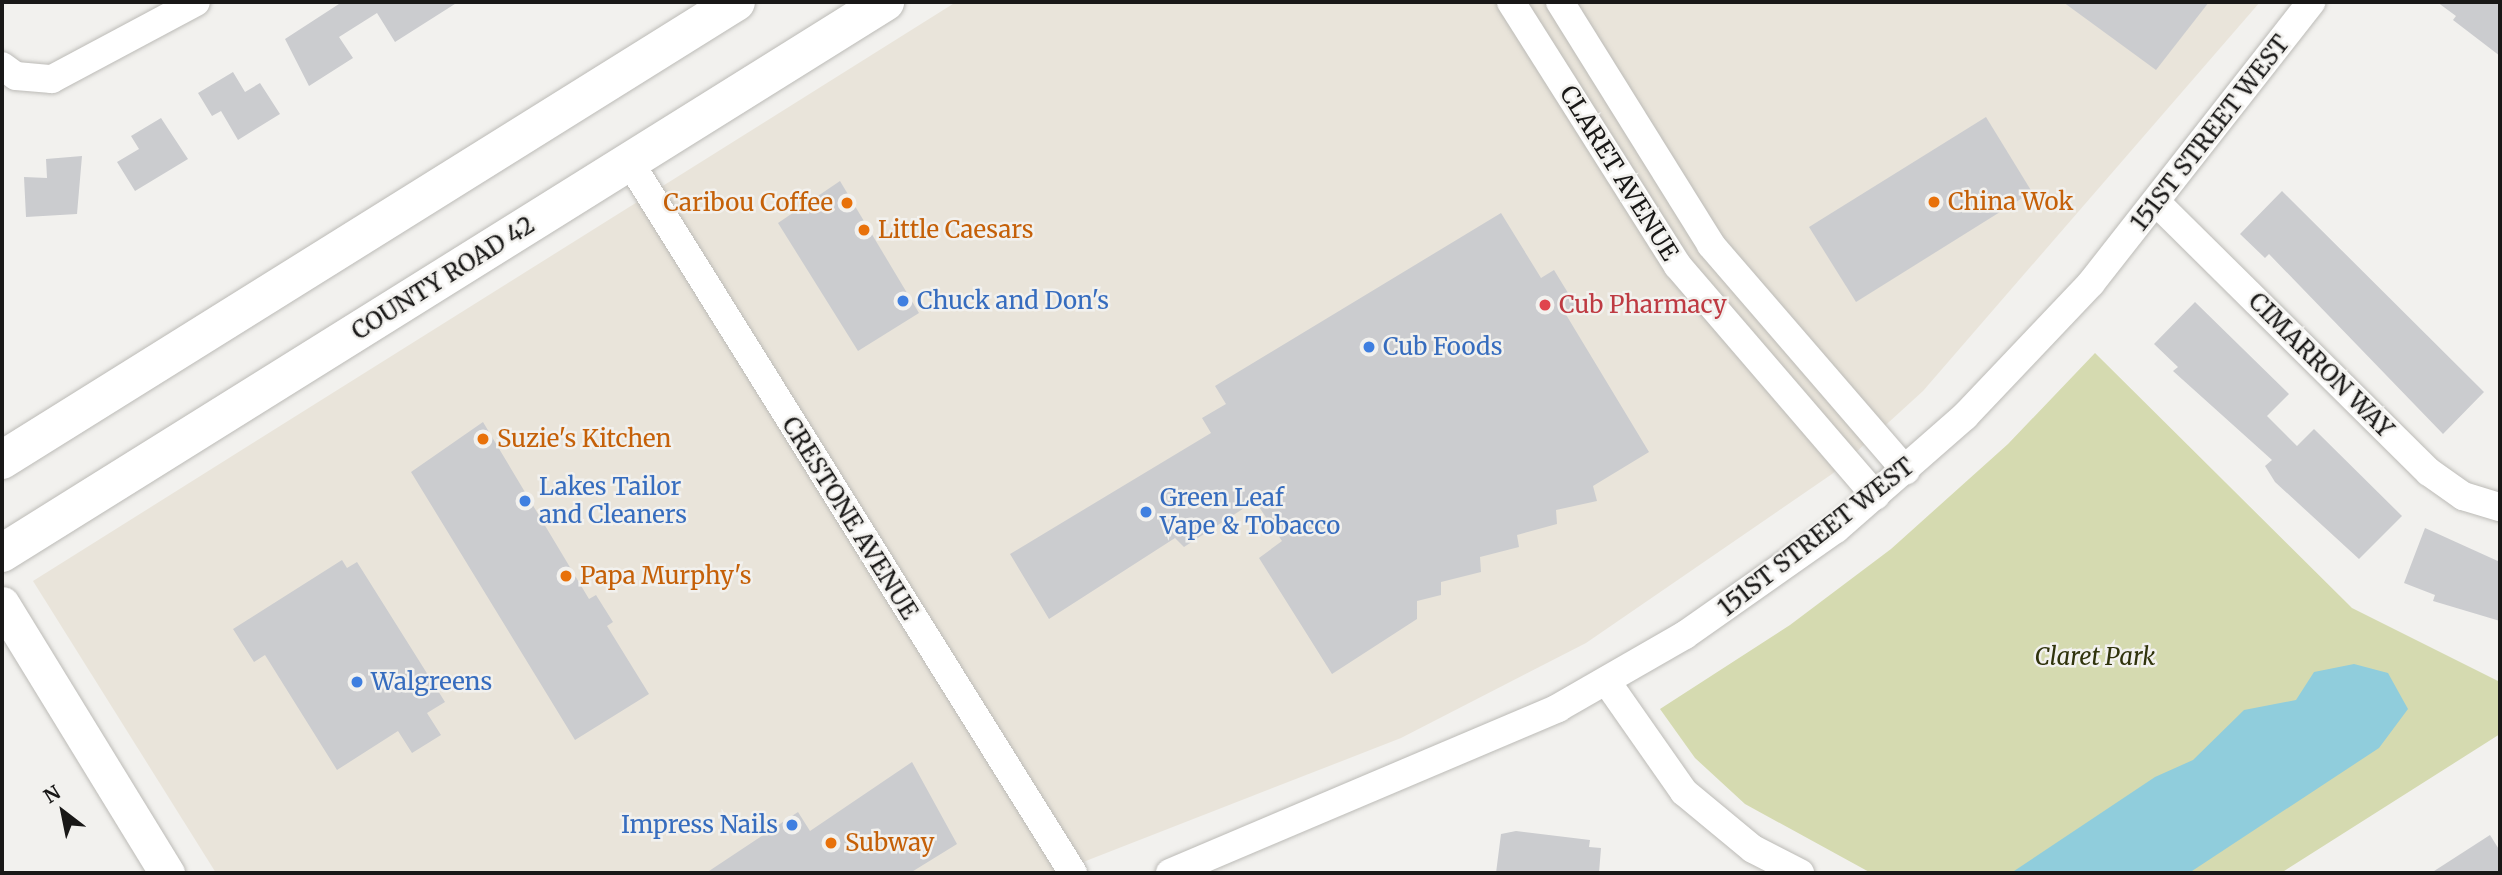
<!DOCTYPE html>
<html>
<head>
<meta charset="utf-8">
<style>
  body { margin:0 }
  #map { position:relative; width:2502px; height:875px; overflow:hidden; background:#f2f1ee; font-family:Merriweather,serif }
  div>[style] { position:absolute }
  .built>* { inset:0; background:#e9e4da }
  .green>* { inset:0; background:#d5dab0 }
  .water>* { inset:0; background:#90cddc }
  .building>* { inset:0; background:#cbcccf }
  .roads { filter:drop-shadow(0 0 2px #bcbbb7) drop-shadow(0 0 2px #bcbbb7) }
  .minor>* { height:28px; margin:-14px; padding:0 14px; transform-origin:14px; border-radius:14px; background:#fff }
  .tertiary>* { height:35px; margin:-17.5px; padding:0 17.5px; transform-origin:17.5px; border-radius:17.5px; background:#fff }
  .trunk>* { height:38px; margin:-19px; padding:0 19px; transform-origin:19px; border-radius:19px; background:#fff }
  .dots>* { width:19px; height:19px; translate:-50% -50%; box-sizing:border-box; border:4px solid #f2f1ee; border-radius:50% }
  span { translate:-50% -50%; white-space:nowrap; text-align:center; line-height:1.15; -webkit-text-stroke:5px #f2f1ee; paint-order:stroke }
  .street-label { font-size:24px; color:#191817 }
  .food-label { font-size:24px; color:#c56008 }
  .left { translate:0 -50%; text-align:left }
  .right { translate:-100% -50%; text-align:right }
  .shop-label { font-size:24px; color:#366cbe }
  .health-label { font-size:24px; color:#be3a42 }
  .park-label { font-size:24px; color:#30330c; font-style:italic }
  .frame { position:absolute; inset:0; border:4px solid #191817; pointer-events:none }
  .north { position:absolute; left:28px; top:777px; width:70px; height:70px; -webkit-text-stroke:5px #f2f1ee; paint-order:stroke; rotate:328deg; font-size:19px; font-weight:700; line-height:28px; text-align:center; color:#191817 }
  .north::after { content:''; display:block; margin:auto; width:24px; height:32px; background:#191817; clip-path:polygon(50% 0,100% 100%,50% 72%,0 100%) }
</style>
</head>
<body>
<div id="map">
  <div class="built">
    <div style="clip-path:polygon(956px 2px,2260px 2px,1923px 391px,1832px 474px,1586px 643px,1401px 738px,1055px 873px,216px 873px,33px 581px)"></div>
  </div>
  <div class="green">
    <div style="clip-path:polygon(2095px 353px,2352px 608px,2500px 682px,2500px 734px,2281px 873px,1871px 873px,1745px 804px,1695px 758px,1660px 709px,1790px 625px,1891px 549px,2008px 444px)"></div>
  </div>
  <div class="water">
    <div style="clip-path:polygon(2354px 664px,2388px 673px,2408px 709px,2379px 748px,2189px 873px,2011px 873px,2155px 777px,2193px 760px,2244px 710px,2296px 700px,2314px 672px)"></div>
  </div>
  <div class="building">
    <div style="clip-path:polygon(342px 2px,458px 2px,395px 42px,377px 13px,339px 37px,353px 58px,309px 86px,285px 39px)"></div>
    <div style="clip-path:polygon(2063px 2px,2209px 2px,2156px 70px)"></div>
    <div style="clip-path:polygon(2437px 2px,2500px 2px,2500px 56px,2453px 20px,2456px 16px)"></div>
    <div style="clip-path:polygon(233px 72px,245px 92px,260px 83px,280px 114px,238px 140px,221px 111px,212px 116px,198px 93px)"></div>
    <div style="clip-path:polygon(1986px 117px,2032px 192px,1856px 302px,1809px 227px)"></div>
    <div style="clip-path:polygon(161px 118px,188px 159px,135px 191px,117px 162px,139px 149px,131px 136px)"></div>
    <div style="clip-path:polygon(82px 156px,77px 214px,26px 217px,24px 177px,47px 178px,46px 159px)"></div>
    <div style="clip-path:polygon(840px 181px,919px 313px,858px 351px,778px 223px)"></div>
    <div style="clip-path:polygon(2282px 191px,2484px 392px,2443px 434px,2269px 254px,2265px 258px,2240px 234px)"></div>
    <div style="clip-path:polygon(1501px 213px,1541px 278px,1554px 270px,1576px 306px,1565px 313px,1649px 452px,1593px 486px,1597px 501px,1556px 510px,1557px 524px,1517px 535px,1519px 547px,1480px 557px,1481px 572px,1441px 582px,1441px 595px,1417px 601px,1417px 619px,1332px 674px,1259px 558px,1282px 541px,1255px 501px,1184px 547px,1175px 538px,1049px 619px,1010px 554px,1211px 433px,1202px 418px,1226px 404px,1215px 386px)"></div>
    <div style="clip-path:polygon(2195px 302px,2289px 394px,2267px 416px,2297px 446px,2314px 429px,2402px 516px,2359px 559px,2275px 482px,2265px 466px,2272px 460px,2173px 371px,2178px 367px,2154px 344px)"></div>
    <div style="clip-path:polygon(483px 422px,589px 599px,596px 595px,613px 622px,607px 626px,649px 694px,575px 740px,411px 472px)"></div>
    <div style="clip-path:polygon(2425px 528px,2500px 562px,2500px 621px,2433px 601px,2435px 595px,2404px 583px)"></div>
    <div style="clip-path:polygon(342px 560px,347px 568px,357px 562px,445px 702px,427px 713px,441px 735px,412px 753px,398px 731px,337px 770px,265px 655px,254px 662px,233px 629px)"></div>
    <div style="clip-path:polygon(912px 762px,957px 844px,910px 873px,706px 873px,798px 812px,810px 831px)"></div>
    <div style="clip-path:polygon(1516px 831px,1590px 840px,1589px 847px,1601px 848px,1599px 873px,1496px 873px,1501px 834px)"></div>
    <div style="clip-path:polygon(2490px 835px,2500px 851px,2500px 873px,2431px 873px)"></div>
  </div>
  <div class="roads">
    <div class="minor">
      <div style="left:1511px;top:2px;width:312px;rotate:57.7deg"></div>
      <div style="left:1678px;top:266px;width:303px;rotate:49.3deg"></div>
      <div style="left:1560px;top:2px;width:286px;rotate:58.1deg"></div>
      <div style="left:1711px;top:245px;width:298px;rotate:49.2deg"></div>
      <div style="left:2px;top:66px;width:17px;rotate:36deg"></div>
      <div style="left:16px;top:76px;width:36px;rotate:5deg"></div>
      <div style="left:52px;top:79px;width:163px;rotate:-28.1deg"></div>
      <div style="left:629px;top:161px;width:839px;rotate:58.05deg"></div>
      <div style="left:2156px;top:202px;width:384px;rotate:44.7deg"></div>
      <div style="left:2429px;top:472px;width:42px;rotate:35.2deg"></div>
      <div style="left:2463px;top:496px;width:39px;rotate:17deg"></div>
      <div style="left:1607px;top:682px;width:134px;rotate:55deg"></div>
      <div style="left:1684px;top:792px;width:89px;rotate:39.6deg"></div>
      <div style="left:1753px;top:849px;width:53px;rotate:27.1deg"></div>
      <div style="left:1170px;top:873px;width:422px;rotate:-23deg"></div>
      <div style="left:1558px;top:708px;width:146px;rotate:-29.9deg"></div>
      <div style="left:1685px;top:635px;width:184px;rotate:-35.1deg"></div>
      <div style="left:1836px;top:529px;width:171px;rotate:-41.2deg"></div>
      <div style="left:1965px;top:416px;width:183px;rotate:-46.5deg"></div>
      <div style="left:2091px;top:283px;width:357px;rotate:-51.9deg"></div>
    </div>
    <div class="tertiary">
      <div style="left:2px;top:604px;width:316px;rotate:58.5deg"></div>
    </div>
    <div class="trunk">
      <div style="left:2px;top:460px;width:865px;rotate:-31.96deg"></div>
      <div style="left:2px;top:553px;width:1041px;rotate:-31.96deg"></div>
    </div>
  </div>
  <div class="dots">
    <div style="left:1934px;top:202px;background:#e8710a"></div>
    <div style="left:847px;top:203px;background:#e8710a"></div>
    <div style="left:864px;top:230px;background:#e8710a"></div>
    <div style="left:903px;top:301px;background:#3f7fe0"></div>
    <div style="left:1545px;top:305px;background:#e0444e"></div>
    <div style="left:1369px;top:347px;background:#3f7fe0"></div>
    <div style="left:483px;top:439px;background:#e8710a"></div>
    <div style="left:525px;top:501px;background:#3f7fe0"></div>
    <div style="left:1146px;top:512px;background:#3f7fe0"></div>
    <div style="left:566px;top:576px;background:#e8710a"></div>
    <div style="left:357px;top:682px;background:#3f7fe0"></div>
    <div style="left:792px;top:825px;background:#3f7fe0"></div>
    <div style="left:831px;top:843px;background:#e8710a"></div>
  </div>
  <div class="street-label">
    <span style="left:2210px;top:133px;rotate:-52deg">151ST STREET WEST</span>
    <span style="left:1619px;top:173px;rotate:58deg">CLARET AVENUE</span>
    <span style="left:443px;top:278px;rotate:-32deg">COUNTY ROAD 42</span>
    <span style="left:2321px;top:365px;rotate:45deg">CIMARRON WAY</span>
    <span style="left:850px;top:518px;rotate:58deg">CRESTONE AVENUE</span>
    <span style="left:1816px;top:537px;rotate:-38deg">151ST STREET WEST</span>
  </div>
  <div class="food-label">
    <span class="left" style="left:1948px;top:202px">China Wok</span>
    <span class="right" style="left:833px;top:203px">Caribou Coffee</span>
    <span class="left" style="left:878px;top:230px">Little Caesars</span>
    <span class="left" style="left:497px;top:439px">Suzie's Kitchen</span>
    <span class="left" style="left:580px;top:576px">Papa Murphy's</span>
    <span class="left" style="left:845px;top:843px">Subway</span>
  </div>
  <div class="shop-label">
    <span class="left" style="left:917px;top:301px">Chuck and Don's</span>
    <span class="left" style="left:1383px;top:347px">Cub Foods</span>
    <span class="left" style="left:539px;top:501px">Lakes Tailor<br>and Cleaners</span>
    <span class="left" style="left:1160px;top:512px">Green Leaf<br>Vape &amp; Tobacco</span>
    <span class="left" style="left:371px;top:682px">Walgreens</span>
    <span class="right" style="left:778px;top:825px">Impress Nails</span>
  </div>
  <div class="health-label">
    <span class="left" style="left:1559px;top:305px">Cub Pharmacy</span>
  </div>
  <div class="park-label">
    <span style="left:2095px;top:657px">Claret Park</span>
  </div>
  <div class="frame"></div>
  <div class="north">N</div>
</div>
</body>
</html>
